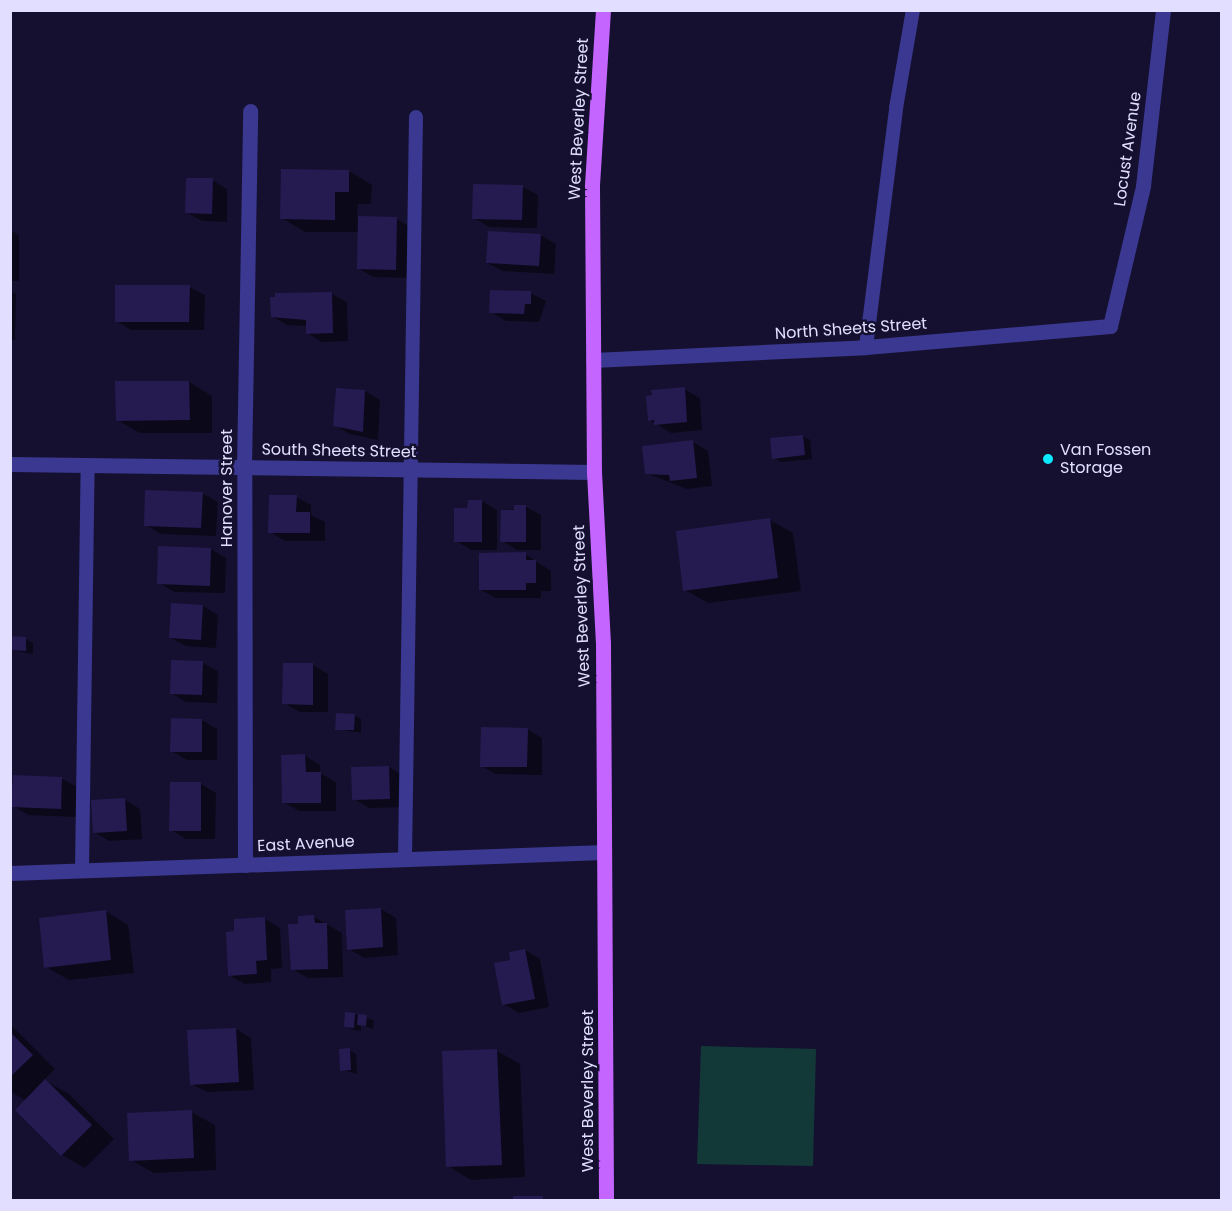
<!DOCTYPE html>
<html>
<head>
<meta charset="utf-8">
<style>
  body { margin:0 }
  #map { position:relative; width:1232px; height:1211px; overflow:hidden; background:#15102f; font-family:Poppins,sans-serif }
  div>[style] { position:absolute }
  .green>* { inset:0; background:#123938 }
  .shadow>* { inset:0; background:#0007 }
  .building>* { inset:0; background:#251b51 }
  .lane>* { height:14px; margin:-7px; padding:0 7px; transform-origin:7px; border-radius:7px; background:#3a3891 }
  .street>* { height:15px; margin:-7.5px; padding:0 7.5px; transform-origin:7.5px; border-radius:7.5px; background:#3a3891 }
  .primary>* { height:15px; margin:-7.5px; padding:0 7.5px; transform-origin:7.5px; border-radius:7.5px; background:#c465ff }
  .dots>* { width:16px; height:16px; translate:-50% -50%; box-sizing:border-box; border:3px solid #15102f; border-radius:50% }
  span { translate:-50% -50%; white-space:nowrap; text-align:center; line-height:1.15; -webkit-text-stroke:5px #15102f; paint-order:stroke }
  .street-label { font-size:16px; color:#e1deff }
  .poi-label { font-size:16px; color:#e1deff }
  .left { translate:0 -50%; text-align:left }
  .frame { position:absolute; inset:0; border:12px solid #e1deff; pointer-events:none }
</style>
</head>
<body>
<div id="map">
  <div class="green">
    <div style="clip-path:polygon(701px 1046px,816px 1049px,813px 1166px,697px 1164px)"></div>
  </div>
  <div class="shadow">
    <div style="clip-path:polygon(349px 171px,372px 185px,371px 204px,358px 204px,357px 218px,397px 219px,412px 228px,410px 278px,373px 277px,358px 268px,359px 232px,305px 232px,282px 218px)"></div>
    <div style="clip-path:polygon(212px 180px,227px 189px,227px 222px,202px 221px,186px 212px)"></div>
    <div style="clip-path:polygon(523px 187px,538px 195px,537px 228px,489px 227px,474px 218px)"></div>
    <div style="clip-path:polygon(10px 230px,19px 235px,19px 281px,10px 281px)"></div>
    <div style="clip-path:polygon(540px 235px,556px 244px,554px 274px,503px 271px,487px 263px)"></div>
    <div style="clip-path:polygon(189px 287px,205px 295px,204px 330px,131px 330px,116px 321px)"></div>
    <div style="clip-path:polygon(10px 291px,16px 294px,15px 340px,10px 340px)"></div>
    <div style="clip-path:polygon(530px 293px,546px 301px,539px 322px,506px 321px,491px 312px)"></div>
    <div style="clip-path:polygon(277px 294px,332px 294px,347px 302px,348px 341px,322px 342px,307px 333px,307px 326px,287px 325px,272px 316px)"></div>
    <div style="clip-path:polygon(189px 382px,212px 396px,212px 433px,140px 433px,117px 420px)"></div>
    <div style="clip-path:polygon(684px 389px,700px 398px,702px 430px,671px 433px,650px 420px)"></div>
    <div style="clip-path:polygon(337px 390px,365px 391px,380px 400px,378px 440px,350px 434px,334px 425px)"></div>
    <div style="clip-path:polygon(803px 436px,810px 440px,812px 459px,781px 462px,774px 458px)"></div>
    <div style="clip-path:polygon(693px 442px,708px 451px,712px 486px,687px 489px,646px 473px)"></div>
    <div style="clip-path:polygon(202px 493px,218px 502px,216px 536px,161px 534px,146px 525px)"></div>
    <div style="clip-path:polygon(296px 497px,311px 505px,311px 515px,325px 522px,325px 541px,285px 541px,270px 532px)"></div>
    <div style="clip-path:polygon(482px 501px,497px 510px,497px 550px,471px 550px,456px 541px)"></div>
    <div style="clip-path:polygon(526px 507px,541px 515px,541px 550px,517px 550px,502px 541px,502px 511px)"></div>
    <div style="clip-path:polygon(770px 520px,793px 533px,801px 591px,708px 603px,685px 590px)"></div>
    <div style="clip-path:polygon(211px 549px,226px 558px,225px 593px,174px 592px,159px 583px)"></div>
    <div style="clip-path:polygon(525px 554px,551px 571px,551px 591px,541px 591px,541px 598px,496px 598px,481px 590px)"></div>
    <div style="clip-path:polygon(203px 606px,218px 615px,216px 648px,186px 646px,171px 638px)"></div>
    <div style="clip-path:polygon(26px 639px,33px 643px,33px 654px,10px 650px)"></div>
    <div style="clip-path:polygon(203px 663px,218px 671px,217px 703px,186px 702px,171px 693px)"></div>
    <div style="clip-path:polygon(313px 665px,328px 674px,328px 712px,299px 712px,284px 703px)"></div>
    <div style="clip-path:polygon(354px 715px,361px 719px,361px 733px,337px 729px)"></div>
    <div style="clip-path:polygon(202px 720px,217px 729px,217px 760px,187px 760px,171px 751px)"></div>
    <div style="clip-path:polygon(527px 729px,542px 738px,542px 775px,496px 774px,481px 766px)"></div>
    <div style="clip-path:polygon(305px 756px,320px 765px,320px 773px,336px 782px,336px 811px,299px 811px,283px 802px)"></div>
    <div style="clip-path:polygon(389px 767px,404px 776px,405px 807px,369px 808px,354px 799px)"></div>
    <div style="clip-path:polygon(61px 778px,77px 787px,76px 817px,28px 815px,13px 806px)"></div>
    <div style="clip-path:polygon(201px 784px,216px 793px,215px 839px,186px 839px,171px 830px)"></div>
    <div style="clip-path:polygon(125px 800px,140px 809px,142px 839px,109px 841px,94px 832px)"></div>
    <div style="clip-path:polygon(381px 909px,396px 918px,398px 955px,364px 958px,349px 949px)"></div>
    <div style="clip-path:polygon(105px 911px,128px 925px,134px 973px,69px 980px,46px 967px)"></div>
    <div style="clip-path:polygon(314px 917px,342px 933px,343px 977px,308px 978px,292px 969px,300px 925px)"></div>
    <div style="clip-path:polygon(265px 919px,280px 928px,282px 968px,271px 969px,271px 982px,245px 984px,229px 975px,236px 933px)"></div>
    <div style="clip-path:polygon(525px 950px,540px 959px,549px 1007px,519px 1013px,504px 1004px)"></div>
    <div style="clip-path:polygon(354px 1014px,374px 1020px,373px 1029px,361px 1025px,361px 1031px,353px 1030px,346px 1026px)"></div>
    <div style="clip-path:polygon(10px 1024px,55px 1069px,44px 1080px,69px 1094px,114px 1139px,85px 1168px,62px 1155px,17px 1110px,26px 1101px,10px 1091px)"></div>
    <div style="clip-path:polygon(236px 1029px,251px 1038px,254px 1090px,207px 1092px,191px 1084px)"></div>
    <div style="clip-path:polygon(349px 1050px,356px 1054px,357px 1074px,342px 1070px)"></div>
    <div style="clip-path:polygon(497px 1051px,520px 1064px,525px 1177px,471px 1180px,448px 1166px)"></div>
    <div style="clip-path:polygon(191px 1112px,215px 1125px,216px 1170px,154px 1173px,131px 1160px)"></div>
    <div style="clip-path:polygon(514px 1198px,543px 1198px,548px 1200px,514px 1200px)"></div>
  </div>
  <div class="building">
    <div style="clip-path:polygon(281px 169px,349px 170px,349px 192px,335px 192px,335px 220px,280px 219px)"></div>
    <div style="clip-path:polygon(186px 178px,213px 178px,212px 214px,185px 213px)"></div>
    <div style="clip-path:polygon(473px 184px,523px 185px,522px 220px,472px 219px)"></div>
    <div style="clip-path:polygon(358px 216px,397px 217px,396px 270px,357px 269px)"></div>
    <div style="clip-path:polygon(488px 231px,541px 234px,539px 266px,486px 263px)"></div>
    <div style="clip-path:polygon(115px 285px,190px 285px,189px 322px,115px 322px)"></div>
    <div style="clip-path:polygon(490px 290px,531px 291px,531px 304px,525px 304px,524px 314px,489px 313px)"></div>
    <div style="clip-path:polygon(332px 292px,333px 333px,306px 334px,306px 320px,271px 317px,270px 297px,275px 297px,275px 293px)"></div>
    <div style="clip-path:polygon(115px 381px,189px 381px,190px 420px,116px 421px)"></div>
    <div style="clip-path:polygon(685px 387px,687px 422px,654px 425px,654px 420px,648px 421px,646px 396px,652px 395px,651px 390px)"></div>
    <div style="clip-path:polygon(336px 388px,365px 390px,363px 432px,333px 426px)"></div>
    <div style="clip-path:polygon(803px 435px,805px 455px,772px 459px,770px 438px)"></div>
    <div style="clip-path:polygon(693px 440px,697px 478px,670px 481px,669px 475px,645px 474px,642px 446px)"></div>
    <div style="clip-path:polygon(145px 490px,203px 492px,201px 528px,144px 526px)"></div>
    <div style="clip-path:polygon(269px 495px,297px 495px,296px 512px,310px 512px,310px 533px,268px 533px)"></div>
    <div style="clip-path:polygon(468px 500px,482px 500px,482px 542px,454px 542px,454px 508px,467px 508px)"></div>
    <div style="clip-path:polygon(514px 505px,526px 505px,526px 542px,500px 542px,501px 510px,514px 510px)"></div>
    <div style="clip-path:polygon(770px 518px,778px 578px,683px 591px,676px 531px)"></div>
    <div style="clip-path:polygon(158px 546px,211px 548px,210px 586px,157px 584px)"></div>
    <div style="clip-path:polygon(526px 552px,526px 560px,536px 560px,536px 583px,526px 583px,526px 590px,479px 590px,479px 553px)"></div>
    <div style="clip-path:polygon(171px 603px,203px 605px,201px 640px,169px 638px)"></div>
    <div style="clip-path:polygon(10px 636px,26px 637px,26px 651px,10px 650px)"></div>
    <div style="clip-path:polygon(171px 660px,203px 661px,202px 695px,170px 694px)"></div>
    <div style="clip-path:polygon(283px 663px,313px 663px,313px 705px,282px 704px)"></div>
    <div style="clip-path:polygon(336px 713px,355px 714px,354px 730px,335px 730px)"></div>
    <div style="clip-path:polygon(171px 718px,202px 719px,202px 752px,170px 752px)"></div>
    <div style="clip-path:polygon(481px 727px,528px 728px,527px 767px,480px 767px)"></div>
    <div style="clip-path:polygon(305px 754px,306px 772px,321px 772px,321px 803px,282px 803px,281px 755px)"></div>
    <div style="clip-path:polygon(389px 766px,390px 799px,352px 800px,351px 767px)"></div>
    <div style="clip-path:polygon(13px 775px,62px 777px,61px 809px,11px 807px)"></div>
    <div style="clip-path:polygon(170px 782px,201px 782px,201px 831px,169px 831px)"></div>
    <div style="clip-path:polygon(125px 798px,127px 831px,93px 833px,91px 800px)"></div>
    <div style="clip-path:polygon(381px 908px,383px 947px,347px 950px,345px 910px)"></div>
    <div style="clip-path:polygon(106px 910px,111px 960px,44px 968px,39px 918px)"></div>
    <div style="clip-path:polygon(314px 915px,315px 923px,327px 923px,328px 969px,291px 970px,288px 924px,298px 924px,298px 916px)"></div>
    <div style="clip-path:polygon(265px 917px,267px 960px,256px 961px,257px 974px,228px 976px,226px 932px,234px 931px,234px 919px)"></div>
    <div style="clip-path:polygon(525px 949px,535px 999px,502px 1005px,494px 963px,510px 960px,509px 952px)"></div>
    <div style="clip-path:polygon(345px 1012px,355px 1013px,354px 1028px,344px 1027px)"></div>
    <div style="clip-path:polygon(358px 1014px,367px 1015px,366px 1026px,357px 1025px)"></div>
    <div style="clip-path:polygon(236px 1028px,239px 1082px,190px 1085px,187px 1030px)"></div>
    <div style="clip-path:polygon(10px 1032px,33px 1055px,10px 1077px)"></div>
    <div style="clip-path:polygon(350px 1048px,351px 1070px,340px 1071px,339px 1049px)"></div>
    <div style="clip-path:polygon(497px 1049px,502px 1165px,446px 1167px,442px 1051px)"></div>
    <div style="clip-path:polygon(45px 1079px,92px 1125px,61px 1156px,15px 1110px)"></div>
    <div style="clip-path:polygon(192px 1110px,194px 1158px,129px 1161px,127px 1113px)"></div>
    <div style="clip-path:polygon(513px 1196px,543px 1196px,543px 1200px,513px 1200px)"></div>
  </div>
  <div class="lane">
    <div style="left:866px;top:347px;width:241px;rotate:-82.8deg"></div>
    <div style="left:896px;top:108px;width:99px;rotate:-80.2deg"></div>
    <div style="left:405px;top:858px;width:741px;rotate:-89.15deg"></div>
    <div style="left:82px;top:871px;width:406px;rotate:-89.2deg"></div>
  </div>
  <div class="street">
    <div style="left:593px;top:360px;width:273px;rotate:-2.7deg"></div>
    <div style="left:866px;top:347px;width:245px;rotate:-4.9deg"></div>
    <div style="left:1110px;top:326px;width:144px;rotate:-76.7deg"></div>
    <div style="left:1143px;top:186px;width:177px;rotate:-83.5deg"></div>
    <div style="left:10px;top:464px;width:584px;rotate:0.78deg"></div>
    <div style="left:245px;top:865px;width:398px;rotate:-90.1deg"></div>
    <div style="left:244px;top:467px;width:356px;rotate:-89deg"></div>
    <div style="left:10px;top:873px;width:594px;rotate:-2.02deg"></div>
  </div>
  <div class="primary">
    <div style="left:603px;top:10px;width:177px;rotate:93.6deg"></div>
    <div style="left:592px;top:187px;width:285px;rotate:89.6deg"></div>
    <div style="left:594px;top:472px;width:171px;rotate:87deg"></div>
    <div style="left:603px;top:643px;width:557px;rotate:89.69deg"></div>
  </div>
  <div class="dots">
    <div style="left:1048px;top:459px;background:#0ae9ff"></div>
  </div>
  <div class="street-label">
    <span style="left:579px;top:119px;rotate:-87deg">West Beverley Street</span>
    <span style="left:1128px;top:149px;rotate:-82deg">Locust Avenue</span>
    <span style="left:851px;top:329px;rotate:-4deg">North Sheets Street</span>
    <span style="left:339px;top:451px;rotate:1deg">South Sheets Street</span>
    <span style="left:227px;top:488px;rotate:-90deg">Hanover Street</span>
    <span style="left:582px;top:606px;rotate:-92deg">West Beverley Street</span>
    <span style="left:306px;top:844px;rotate:-3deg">East Avenue</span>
    <span style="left:588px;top:1091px;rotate:-90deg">West Beverley Street</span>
  </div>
  <div class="poi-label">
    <span class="left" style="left:1060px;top:459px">Van Fossen<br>Storage</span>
  </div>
  <div class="frame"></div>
</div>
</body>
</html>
